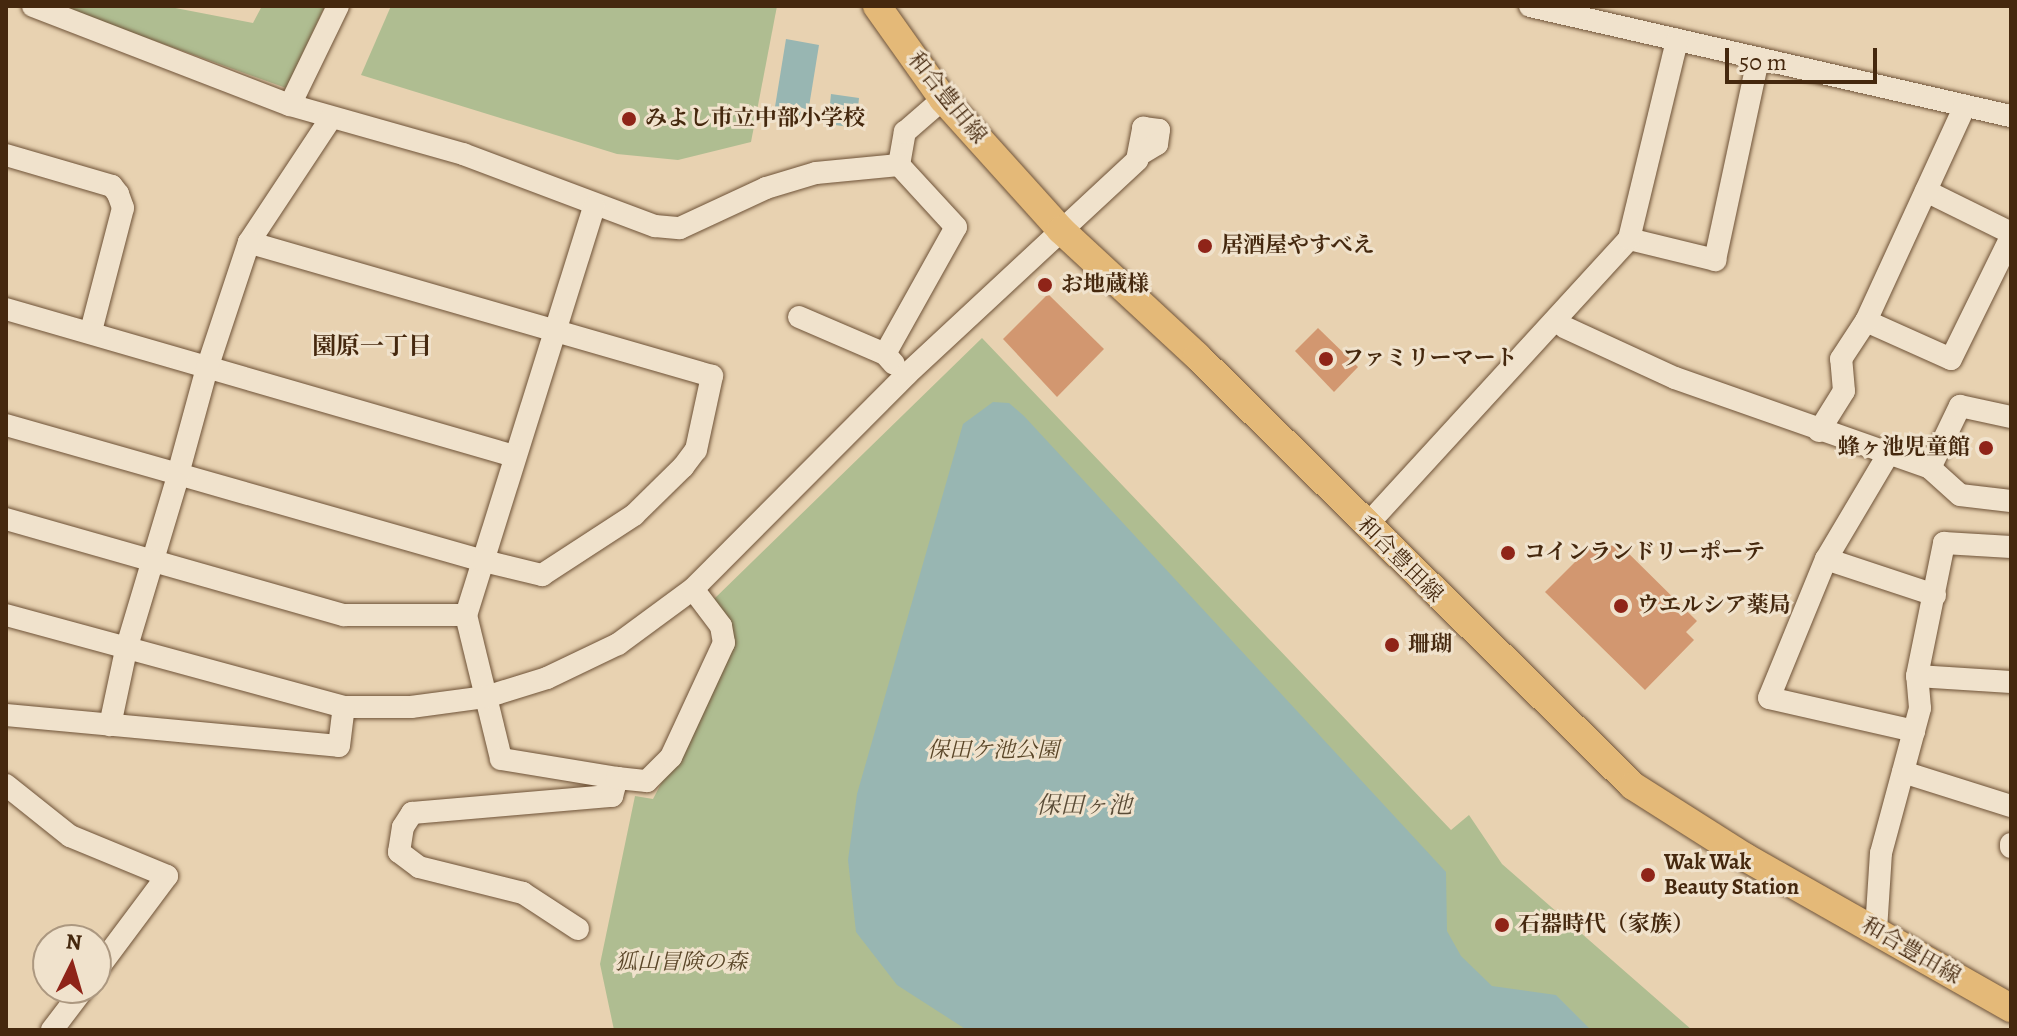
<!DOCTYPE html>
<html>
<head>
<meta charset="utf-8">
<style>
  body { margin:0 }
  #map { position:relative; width:2017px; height:1036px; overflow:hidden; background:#e8d2b1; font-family:Alegreya,"Noto Serif JP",serif }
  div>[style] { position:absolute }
  .green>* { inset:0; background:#afbd91 }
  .water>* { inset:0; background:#98b6b2 }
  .building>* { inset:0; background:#d29770 }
  .roads { filter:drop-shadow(0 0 2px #6e5237) drop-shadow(0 0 2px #6e5237) }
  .minor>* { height:22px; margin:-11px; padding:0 11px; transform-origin:11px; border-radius:11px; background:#f0e2cc }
  .major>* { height:28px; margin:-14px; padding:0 14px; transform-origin:14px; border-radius:14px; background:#e4b978 }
  .dots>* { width:22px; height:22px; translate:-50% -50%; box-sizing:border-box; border:4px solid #f0e2cc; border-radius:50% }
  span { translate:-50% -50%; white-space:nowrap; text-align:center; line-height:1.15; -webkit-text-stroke:6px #f0e2cc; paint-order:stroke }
  .street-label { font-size:22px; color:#45280e }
  .poi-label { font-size:22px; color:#45280e; font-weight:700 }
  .left { translate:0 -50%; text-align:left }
  .right { translate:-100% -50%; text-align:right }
  .park-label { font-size:22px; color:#5a4628; font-style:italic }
  .neighbourhood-label { font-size:24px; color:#45280e; font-weight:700 }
  .water-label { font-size:24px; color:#5a4c37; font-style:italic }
  .frame { position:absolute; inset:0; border:8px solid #45280e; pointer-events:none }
  .north { position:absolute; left:32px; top:924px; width:80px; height:80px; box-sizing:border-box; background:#f0e2cc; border:2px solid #ac9880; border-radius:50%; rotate:5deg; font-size:22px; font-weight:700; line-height:32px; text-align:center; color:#45280e }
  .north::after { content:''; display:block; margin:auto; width:28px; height:36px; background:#8f2418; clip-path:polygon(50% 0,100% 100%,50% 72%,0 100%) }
  .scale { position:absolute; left:1725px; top:48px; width:152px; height:36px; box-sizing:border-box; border:4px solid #45280e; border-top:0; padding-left:10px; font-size:24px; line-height:28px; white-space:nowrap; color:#45280e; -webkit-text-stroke:6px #f0e2cc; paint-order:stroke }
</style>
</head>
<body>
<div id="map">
  <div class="green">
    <div style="clip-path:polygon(58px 6px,165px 6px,253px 23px,262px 6px,325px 6px,286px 88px)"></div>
    <div style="clip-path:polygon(391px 6px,777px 6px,751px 142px,678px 160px,617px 154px,361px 75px)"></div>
    <div style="clip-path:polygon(982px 338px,1451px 830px,1469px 815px,1502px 864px,1692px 1030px,614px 1030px,600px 964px,635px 796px,653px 799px,733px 646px,712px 601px)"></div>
  </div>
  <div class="water">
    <div style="clip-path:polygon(786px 39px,819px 45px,807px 119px,774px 113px)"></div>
    <div style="clip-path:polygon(831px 94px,859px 98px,856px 128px,828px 124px)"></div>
    <div style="clip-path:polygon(993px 402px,1009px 403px,1024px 416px,1446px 872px,1447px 931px,1461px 956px,1492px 986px,1556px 995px,1591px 1030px,967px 1030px,897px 985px,856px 932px,848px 860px,857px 794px,963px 424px)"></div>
  </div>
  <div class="building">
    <div style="clip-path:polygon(1048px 294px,1104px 349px,1057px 397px,1003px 339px)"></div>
    <div style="clip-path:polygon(1318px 328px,1358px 367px,1334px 392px,1295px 351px)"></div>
    <div style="clip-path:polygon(1616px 541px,1697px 621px,1686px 632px,1694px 640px,1645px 690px,1545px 592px,1594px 543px,1604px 553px)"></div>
  </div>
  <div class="roads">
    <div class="minor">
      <div style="left:33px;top:6px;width:275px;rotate:21.1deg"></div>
      <div style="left:290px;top:105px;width:180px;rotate:15.8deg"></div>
      <div style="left:463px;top:154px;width:205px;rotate:20.6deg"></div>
      <div style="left:655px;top:226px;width:25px;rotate:5deg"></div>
      <div style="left:680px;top:228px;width:95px;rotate:-24.9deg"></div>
      <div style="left:766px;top:188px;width:52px;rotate:-16.7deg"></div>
      <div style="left:816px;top:173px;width:83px;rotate:-5.5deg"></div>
      <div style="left:899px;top:165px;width:34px;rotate:-80deg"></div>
      <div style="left:905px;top:132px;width:50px;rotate:-41deg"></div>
      <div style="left:1530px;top:6px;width:493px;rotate:12.9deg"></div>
      <div style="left:290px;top:105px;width:110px;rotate:-64.1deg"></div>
      <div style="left:6px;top:155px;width:110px;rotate:16.3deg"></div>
      <div style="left:112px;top:186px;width:10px;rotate:53deg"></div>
      <div style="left:118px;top:194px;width:15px;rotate:70deg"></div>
      <div style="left:123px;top:208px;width:127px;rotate:104.6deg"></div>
      <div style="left:1926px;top:191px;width:95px;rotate:26.3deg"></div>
      <div style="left:594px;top:207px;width:428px;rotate:107.4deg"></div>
      <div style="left:466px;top:615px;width:148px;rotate:76.3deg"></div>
      <div style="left:501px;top:759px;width:118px;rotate:9.3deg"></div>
      <div style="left:1629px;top:239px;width:89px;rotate:13.7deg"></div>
      <div style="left:1715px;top:260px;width:206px;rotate:-77.9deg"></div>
      <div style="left:249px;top:242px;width:149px;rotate:-56.5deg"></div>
      <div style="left:6px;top:309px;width:529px;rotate:16.14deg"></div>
      <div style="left:799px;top:317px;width:94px;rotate:23.3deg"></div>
      <div style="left:885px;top:354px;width:13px;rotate:48deg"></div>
      <div style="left:1866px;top:321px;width:93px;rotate:24.1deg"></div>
      <div style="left:1951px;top:359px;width:136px;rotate:-63.8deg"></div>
      <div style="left:1564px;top:327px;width:122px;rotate:24.7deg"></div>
      <div style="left:1675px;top:378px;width:270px;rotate:19.4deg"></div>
      <div style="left:1930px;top:468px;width:40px;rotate:42deg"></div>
      <div style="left:1960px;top:495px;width:51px;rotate:6.7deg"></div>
      <div style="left:885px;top:354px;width:145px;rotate:-60.8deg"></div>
      <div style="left:956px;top:227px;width:84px;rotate:-132.6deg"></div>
      <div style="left:6px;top:425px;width:179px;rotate:15.9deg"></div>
      <div style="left:178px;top:474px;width:318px;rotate:15.9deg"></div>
      <div style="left:484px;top:561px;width:60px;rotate:13.6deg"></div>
      <div style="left:542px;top:575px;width:110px;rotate:-33.1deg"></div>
      <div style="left:634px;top:515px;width:69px;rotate:-44.4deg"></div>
      <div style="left:683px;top:467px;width:21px;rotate:-53deg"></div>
      <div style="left:696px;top:450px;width:76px;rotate:-77.8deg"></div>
      <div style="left:712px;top:376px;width:482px;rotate:-163.9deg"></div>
      <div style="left:249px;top:242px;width:133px;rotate:108.4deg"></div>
      <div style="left:207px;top:368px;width:110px;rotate:105.3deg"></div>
      <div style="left:178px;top:474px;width:9px;rotate:103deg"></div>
      <div style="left:176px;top:483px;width:174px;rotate:106.7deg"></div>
      <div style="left:126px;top:650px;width:77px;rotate:102deg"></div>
      <div style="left:1819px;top:431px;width:47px;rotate:-58deg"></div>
      <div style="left:1844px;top:391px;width:32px;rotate:-95deg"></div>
      <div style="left:1841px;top:359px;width:45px;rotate:-56.7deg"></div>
      <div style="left:1866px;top:321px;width:237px;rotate:-65.3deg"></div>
      <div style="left:1889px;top:453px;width:123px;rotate:120.7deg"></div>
      <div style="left:1826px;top:559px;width:150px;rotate:112.3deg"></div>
      <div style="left:1769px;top:698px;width:149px;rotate:12.8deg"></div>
      <div style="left:1930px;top:468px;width:69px;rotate:-64.2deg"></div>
      <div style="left:1960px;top:406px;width:52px;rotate:12.2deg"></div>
      <div style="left:6px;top:519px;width:351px;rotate:15.9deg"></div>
      <div style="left:344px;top:615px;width:122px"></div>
      <div style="left:1366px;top:526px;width:389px;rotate:-47.5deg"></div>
      <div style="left:1629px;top:239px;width:205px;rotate:-76.4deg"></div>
      <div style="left:1826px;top:559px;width:115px;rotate:18.3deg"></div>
      <div style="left:6px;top:615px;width:350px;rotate:15.2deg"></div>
      <div style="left:344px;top:707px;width:67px"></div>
      <div style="left:411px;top:707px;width:76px;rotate:-7.6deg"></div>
      <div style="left:486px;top:697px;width:64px;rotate:-17.3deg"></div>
      <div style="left:547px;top:678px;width:79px;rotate:-25.6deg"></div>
      <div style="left:618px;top:644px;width:93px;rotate:-36.3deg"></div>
      <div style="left:693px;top:589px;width:302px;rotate:-45.1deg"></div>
      <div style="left:906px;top:375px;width:316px;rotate:-42.9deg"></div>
      <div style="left:1137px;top:160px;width:33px;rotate:-79deg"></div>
      <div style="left:1143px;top:128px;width:16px;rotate:7deg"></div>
      <div style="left:1159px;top:130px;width:14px;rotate:98deg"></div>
      <div style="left:1157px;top:144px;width:17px;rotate:149deg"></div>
      <div style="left:1917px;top:676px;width:94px;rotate:3.7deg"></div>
      <div style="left:6px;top:715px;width:334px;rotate:5.3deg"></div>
      <div style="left:339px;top:746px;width:39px;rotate:-83deg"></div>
      <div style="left:1903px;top:772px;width:113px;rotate:17.5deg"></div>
      <div style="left:6px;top:785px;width:82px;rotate:38.6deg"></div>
      <div style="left:70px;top:836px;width:105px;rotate:22.4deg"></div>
      <div style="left:167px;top:876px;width:119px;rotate:126.8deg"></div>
      <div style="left:2011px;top:844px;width:3px;rotate:90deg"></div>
      <div style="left:578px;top:929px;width:66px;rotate:-146.8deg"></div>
      <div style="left:523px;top:893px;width:107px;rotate:-166deg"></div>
      <div style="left:419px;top:867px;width:25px;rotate:-143deg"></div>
      <div style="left:399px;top:852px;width:25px;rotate:-81deg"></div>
      <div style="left:403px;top:827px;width:17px;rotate:-57deg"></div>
      <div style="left:412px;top:813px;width:201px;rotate:-4.9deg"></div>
      <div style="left:612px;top:796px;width:19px;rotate:-74deg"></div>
      <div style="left:617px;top:778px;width:30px;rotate:6deg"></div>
      <div style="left:647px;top:781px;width:34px;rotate:-45deg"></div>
      <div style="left:671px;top:757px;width:126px;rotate:-65.1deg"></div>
      <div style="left:724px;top:643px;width:17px;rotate:-100deg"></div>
      <div style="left:721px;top:626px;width:46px;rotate:-127.1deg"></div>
      <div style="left:1876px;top:930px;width:77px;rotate:-86.3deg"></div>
      <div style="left:1881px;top:853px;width:150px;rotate:-74.9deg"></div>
      <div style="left:1920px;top:708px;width:32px;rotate:-95deg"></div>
      <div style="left:1917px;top:676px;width:136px;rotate:-78.5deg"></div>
      <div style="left:1944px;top:543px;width:67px;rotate:3.4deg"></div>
      <div style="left:52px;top:1030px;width:53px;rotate:-52.7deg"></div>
    </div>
    <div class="major">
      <div style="left:877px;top:6px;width:114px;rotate:54.6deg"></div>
      <div style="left:943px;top:99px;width:176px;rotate:48deg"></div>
      <div style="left:1061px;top:230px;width:185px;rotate:42.8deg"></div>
      <div style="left:1197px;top:356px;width:612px;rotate:44.6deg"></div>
      <div style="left:1633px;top:786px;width:133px;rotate:32.4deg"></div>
      <div style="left:1745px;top:857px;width:306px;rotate:29.6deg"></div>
    </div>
  </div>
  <div class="dots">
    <div style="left:629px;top:119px;background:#8f2418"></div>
    <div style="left:1205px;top:246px;background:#8f2418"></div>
    <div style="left:1045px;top:285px;background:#8f2418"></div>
    <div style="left:1326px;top:359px;background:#8f2418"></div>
    <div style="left:1986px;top:448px;background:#8f2418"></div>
    <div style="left:1508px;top:553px;background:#8f2418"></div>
    <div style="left:1621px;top:606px;background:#8f2418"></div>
    <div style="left:1392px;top:645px;background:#8f2418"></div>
    <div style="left:1648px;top:875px;background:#8f2418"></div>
    <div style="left:1502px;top:925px;background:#8f2418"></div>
  </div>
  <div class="street-label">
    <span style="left:947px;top:98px;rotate:51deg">和合豊田線</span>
    <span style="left:1400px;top:560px;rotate:45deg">和合豊田線</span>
    <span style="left:1911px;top:951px;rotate:30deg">和合豊田線</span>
  </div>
  <div class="poi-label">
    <span class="left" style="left:645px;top:119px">みよし市立中部小学校</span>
    <span class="left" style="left:1221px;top:246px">居酒屋やすべえ</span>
    <span class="left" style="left:1061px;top:285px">お地蔵様</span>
    <span class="left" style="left:1342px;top:359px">ファミリーマート</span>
    <span class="right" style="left:1970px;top:448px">蜂ヶ池児童館</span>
    <span class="left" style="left:1524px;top:553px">コインランドリーポーテ</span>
    <span class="left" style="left:1637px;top:606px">ウエルシア薬局</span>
    <span class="left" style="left:1408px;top:645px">珊瑚</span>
    <span class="left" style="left:1664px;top:875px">Wak Wak<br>Beauty Station</span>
    <span class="left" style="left:1518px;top:925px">石器時代（家族）</span>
  </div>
  <div class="park-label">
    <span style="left:993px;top:751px">保田ケ池公園</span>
    <span style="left:681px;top:963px">狐山冒険の森</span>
  </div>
  <div class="neighbourhood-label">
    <span style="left:372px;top:347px">園原一丁目</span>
  </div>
  <div class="water-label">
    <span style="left:1084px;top:806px">保田ヶ池</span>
  </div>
  <div class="frame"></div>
  <div class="north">N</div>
  <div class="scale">50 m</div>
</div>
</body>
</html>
